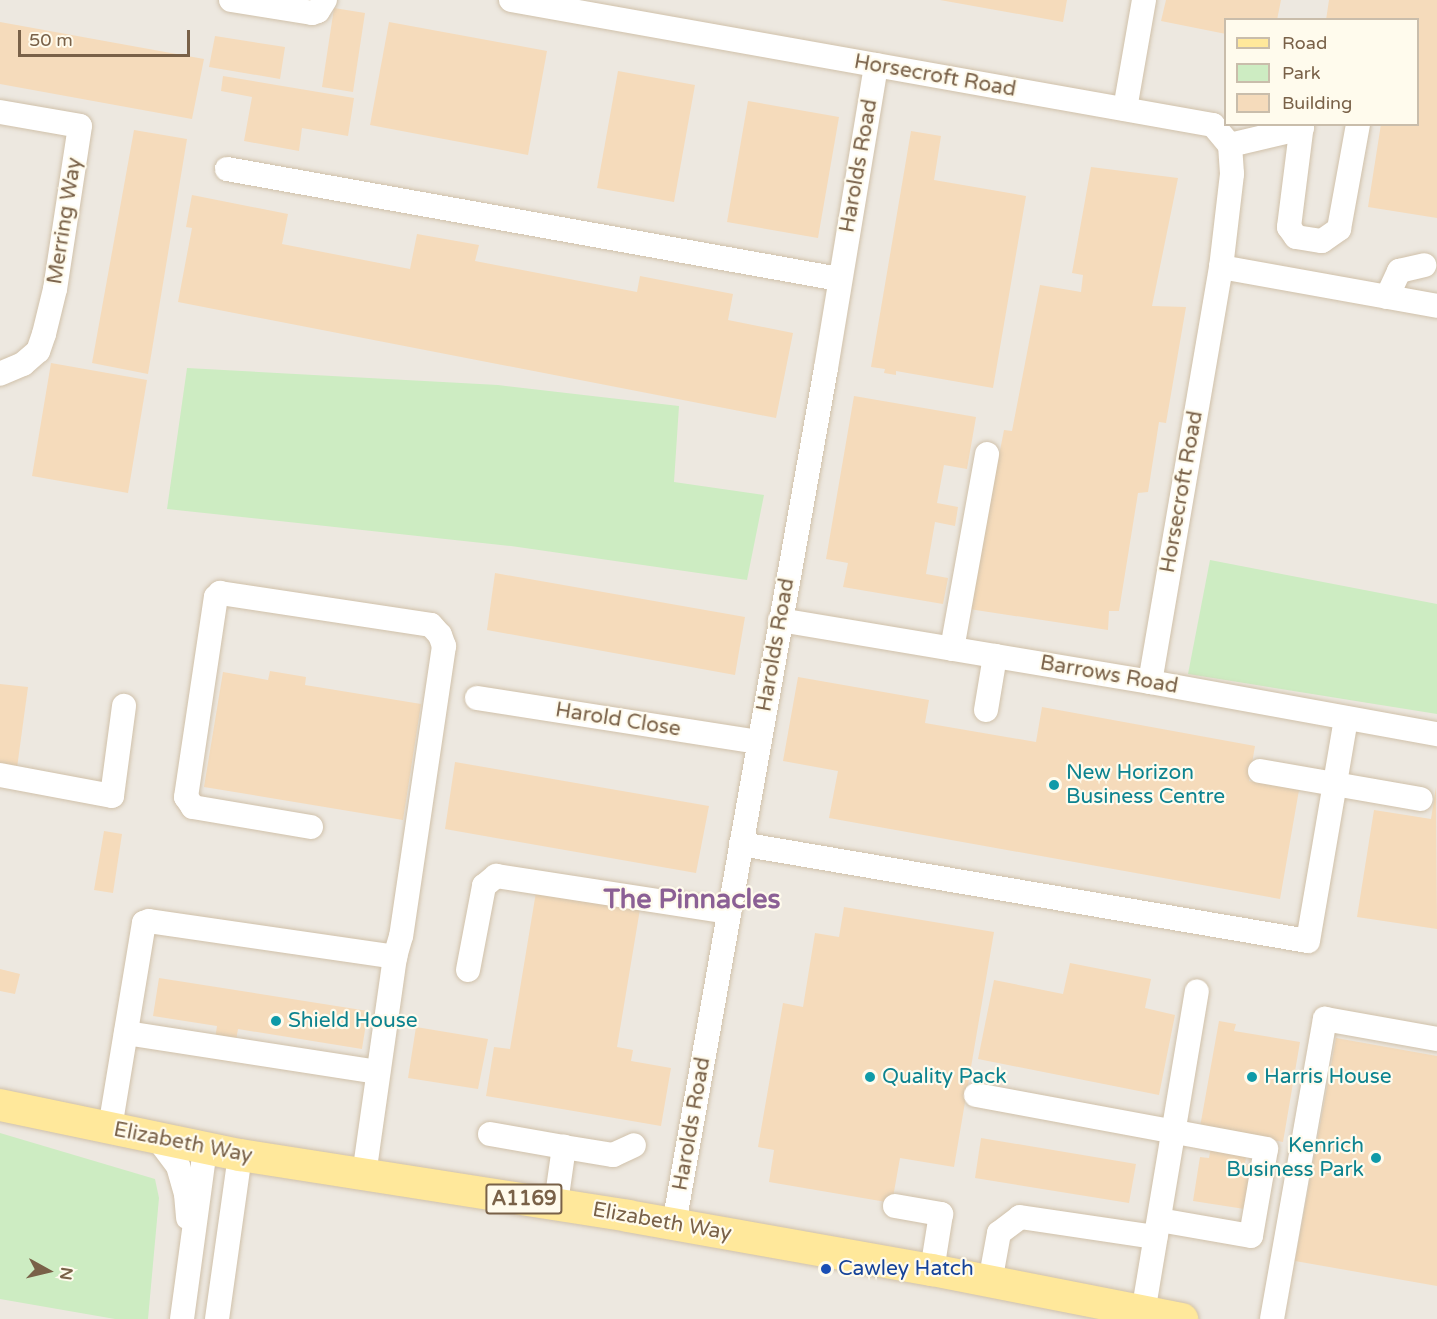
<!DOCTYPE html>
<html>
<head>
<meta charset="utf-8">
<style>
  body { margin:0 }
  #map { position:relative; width:1437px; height:1319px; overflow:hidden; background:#fef8e5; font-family:"Varela Round",sans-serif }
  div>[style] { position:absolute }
  .industrial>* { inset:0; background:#ede8e0 }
  .green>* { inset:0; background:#cdecc2 }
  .building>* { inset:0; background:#f5dbbb }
  .roads { filter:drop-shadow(0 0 2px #d0c1aa) drop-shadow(0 0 2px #d0c1aa) }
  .minor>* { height:24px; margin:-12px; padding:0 12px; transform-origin:12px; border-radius:12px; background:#fff }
  .major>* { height:32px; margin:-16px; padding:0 16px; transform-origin:16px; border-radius:16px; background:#ffe89b }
  .dots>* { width:16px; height:16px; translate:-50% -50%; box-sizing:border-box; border:3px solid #fffbed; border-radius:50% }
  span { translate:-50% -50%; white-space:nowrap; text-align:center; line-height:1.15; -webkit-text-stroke:4.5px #fffbed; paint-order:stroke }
  .shield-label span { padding:2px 4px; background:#fffbed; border:2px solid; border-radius:4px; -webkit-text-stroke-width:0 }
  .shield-label { font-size:20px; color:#796148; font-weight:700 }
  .street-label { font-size:21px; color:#796148 }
  .culture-label { font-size:21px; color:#0d838f }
  .left { translate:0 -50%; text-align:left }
  .right { translate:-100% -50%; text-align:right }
  .transit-label { font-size:21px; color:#164399 }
  .district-label { font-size:27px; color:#8b6095; font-weight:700 }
  .legend { position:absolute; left:1224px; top:18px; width:195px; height:108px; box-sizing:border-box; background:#fffbed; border:2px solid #c9bdab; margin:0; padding:8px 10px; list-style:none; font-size:18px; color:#796148 }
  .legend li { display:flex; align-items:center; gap:12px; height:30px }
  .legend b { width:30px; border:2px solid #c9bdab }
  .north { position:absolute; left:18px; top:1241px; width:60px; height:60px; -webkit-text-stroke:4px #fffbed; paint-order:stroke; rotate:98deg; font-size:16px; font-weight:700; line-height:24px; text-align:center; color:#796148 }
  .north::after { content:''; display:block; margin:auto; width:21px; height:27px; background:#796148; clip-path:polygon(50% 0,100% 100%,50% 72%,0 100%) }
  .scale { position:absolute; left:18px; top:30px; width:172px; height:27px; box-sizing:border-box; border:3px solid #796148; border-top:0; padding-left:8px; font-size:18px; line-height:21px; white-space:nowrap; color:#796148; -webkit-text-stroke:4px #fffbed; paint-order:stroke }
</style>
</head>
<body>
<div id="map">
  <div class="industrial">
    <div style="clip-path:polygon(evenodd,0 0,1437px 0,1437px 1319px,0 1319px,0 0,1226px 20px,1418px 20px,1418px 124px,1226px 124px,1226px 20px)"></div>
  </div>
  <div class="green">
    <div style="clip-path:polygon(187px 368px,498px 385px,679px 406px,674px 482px,764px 495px,747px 580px,511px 546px,167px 509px)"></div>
    <div style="clip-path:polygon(1210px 560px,1437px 604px,1437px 714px,1188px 674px)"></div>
    <div style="clip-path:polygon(0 1133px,155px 1179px,159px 1198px,148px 1319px,115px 1319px,0 1299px)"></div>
  </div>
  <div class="building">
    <div style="clip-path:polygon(940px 0,1067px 0,1063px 22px)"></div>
    <div style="clip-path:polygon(1166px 0,1281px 0,1277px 20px,1226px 20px,1226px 34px,1161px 21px)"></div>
    <div style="clip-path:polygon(1329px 0,1437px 0,1437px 218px,1368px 207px,1381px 124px,1418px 124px,1418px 20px,1326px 20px)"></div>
    <div style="clip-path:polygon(334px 8px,365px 13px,353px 92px,322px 87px)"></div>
    <div style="clip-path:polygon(0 22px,204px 59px,192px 119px,0 84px)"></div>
    <div style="clip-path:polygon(389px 22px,547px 51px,528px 155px,370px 125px)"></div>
    <div style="clip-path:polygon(215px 36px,285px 47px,280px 79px,209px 67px)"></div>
    <div style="clip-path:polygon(618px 71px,695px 85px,674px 202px,597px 188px)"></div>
    <div style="clip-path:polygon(223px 76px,354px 98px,348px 136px,302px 128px,299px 151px,244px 141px,252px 97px,221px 91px)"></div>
    <div style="clip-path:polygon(748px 101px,839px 117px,818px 238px,727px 222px)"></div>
    <div style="clip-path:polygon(134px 130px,187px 139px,148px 374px,92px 363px)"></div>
    <div style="clip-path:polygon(911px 131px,941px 136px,934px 180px,1026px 196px,993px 388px,896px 371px,896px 375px,884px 373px,885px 369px,871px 367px)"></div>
    <div style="clip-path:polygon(1091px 167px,1178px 178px,1152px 306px,1186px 307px,1166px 423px,1159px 422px,1148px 492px,1138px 493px,1119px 611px,1109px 611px,1108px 630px,969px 609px,1004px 430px,1012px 431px,1040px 285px,1081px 292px,1083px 275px,1072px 273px)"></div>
    <div style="clip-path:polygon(192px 195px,288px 214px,282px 244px,410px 269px,417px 234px,479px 245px,475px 261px,637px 292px,640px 276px,733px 294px,728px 320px,793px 333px,776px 418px,178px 302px,192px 228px,186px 227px)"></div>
    <div style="clip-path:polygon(51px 363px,147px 380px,128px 493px,32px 476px)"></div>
    <div style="clip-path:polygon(854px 396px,976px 417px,967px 469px,944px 465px,937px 503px,958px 507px,955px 526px,935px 522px,926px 574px,948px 578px,943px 604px,843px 587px,848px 563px,826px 559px)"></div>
    <div style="clip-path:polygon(495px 573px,745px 617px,735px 675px,487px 630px)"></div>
    <div style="clip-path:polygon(270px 671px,306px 677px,305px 685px,421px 704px,403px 820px,204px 787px,223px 672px,268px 680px)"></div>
    <div style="clip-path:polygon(798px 677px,929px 700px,925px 723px,1036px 742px,1042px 707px,1255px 746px,1249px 781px,1299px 790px,1280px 899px,829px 818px,838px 771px,783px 761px)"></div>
    <div style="clip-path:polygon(0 684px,28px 687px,17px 768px,0 766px)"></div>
    <div style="clip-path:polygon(455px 762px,709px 806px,696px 873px,445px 829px)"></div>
    <div style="clip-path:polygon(1436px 787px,1437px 929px,1357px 917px,1374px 810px,1431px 819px)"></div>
    <div style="clip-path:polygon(104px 831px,122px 834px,113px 893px,94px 890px)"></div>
    <div style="clip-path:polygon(537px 886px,641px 903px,617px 1047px,633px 1050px,631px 1061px,671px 1068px,661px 1126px,486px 1096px,494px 1047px,510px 1049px)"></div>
    <div style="clip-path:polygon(844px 907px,994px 932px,954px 1167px,900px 1158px,892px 1203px,769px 1182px,774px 1150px,758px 1147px,783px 1003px,803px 1007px,815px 933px,839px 937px)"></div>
    <div style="clip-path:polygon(1070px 963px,1151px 979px,1145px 1008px,1175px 1015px,1159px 1095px,978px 1059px,994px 980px,1063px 994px)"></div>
    <div style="clip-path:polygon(0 969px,20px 974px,15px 994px,0 991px)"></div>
    <div style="clip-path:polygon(159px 978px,368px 1011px,362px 1049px,238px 1029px,232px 1062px,212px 1059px,217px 1026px,153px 1016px)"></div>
    <div style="clip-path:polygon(1219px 1021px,1236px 1024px,1234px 1031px,1300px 1042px,1283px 1142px,1249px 1136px,1245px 1164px,1258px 1167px,1251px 1210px,1193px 1201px,1200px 1157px,1209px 1158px,1214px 1130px,1200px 1127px)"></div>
    <div style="clip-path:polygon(416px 1027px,488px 1039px,478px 1089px,408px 1078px)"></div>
    <div style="clip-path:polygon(1336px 1038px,1437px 1056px,1437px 1286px,1295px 1261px)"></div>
    <div style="clip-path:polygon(981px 1138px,1136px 1164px,1129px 1203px,975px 1178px)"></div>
  </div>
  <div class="roads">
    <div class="minor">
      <div style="left:231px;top:0;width:82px;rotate:9.1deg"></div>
      <div style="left:312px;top:13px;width:6px;rotate:-18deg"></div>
      <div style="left:318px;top:11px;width:13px;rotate:-58deg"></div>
      <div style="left:511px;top:0;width:713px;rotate:10.1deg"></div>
      <div style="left:1213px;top:125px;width:26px;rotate:50deg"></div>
      <div style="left:1230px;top:145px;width:29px;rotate:86deg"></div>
      <div style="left:1232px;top:174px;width:94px;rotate:96.7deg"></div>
      <div style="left:1221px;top:267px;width:421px;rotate:99.7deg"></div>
      <div style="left:1125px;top:109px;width:111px;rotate:-80.1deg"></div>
      <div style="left:0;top:112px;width:81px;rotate:9.9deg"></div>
      <div style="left:80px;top:126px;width:165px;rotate:98.7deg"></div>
      <div style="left:55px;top:289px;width:46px;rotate:103.7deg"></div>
      <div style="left:44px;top:334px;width:18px;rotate:109deg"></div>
      <div style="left:38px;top:351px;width:20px;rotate:139deg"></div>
      <div style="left:23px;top:364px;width:25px;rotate:157deg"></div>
      <div style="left:1302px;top:124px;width:104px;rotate:97.2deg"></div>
      <div style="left:1289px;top:227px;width:12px;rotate:55deg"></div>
      <div style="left:1296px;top:237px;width:26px;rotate:9deg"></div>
      <div style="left:1322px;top:241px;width:21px;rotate:-35deg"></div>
      <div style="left:1339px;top:229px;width:107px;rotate:-79.7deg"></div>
      <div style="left:1230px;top:145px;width:74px;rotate:-13.3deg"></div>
      <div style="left:227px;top:169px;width:622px;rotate:10.19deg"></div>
      <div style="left:1221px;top:267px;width:219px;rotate:10.2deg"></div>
      <div style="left:1387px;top:297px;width:29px;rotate:-65deg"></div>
      <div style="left:1399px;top:271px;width:26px;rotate:-13deg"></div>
      <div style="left:780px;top:620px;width:375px;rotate:9.5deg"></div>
      <div style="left:1150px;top:682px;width:292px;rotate:10.3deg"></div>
      <div style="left:952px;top:649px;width:198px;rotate:-79.8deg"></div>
      <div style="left:477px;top:698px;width:285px;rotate:8.9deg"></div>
      <div style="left:986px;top:710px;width:55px;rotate:-80.5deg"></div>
      <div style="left:1260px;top:771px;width:163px;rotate:9.9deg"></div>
      <div style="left:0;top:775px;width:114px;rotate:10.6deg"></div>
      <div style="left:112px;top:796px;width:91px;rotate:-82.4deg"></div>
      <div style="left:311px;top:827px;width:120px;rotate:-170.4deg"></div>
      <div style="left:193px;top:807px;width:12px;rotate:-125deg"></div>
      <div style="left:186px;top:797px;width:202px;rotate:-81.5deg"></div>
      <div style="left:216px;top:597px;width:6px;rotate:-45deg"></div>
      <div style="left:220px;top:593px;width:213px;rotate:8.6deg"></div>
      <div style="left:431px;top:625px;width:13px;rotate:48deg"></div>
      <div style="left:440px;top:635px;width:12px;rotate:70deg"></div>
      <div style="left:444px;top:646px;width:293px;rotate:98.4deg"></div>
      <div style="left:401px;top:936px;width:22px;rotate:106deg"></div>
      <div style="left:741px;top:844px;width:575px;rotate:9.71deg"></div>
      <div style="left:1308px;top:941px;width:226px;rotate:-80.3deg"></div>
      <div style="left:468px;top:970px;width:86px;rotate:-79.2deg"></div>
      <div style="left:484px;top:886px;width:16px;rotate:-40deg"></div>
      <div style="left:496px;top:876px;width:236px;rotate:8.8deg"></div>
      <div style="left:126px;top:1033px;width:255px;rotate:8.8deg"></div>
      <div style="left:976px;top:1095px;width:295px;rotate:10.5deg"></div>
      <div style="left:1266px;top:1149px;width:88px;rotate:99.8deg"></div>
      <div style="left:1251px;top:1236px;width:93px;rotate:-170.1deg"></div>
      <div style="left:110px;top:1128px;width:208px;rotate:-80.6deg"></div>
      <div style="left:144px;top:923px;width:5px;rotate:-22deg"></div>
      <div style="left:149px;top:921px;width:249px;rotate:8.3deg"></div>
      <div style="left:395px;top:957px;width:220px;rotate:98.1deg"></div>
      <div style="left:490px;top:1134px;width:75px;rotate:10deg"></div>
      <div style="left:157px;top:1138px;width:35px;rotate:53deg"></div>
      <div style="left:178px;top:1166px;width:29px;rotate:74deg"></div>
      <div style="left:186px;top:1194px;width:24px;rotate:85deg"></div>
      <div style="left:556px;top:1203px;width:57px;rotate:-81.9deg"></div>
      <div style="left:564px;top:1147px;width:50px;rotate:9.3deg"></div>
      <div style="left:613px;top:1155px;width:23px;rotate:-25deg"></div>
      <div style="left:895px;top:1206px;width:47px;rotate:9.9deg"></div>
      <div style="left:941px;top:1214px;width:57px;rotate:99.1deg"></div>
      <div style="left:674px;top:1224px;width:869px;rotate:-79.93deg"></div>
      <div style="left:826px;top:368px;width:307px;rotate:-80.6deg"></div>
      <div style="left:990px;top:1282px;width:50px;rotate:-79.6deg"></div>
      <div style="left:999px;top:1233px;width:26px;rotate:-37deg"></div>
      <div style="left:1020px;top:1217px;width:137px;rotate:8.4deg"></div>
      <div style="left:1143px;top:1313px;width:326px;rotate:-80.5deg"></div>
      <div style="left:182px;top:1319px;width:173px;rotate:-82.3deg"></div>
      <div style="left:217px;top:1319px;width:166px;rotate:-82deg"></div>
      <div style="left:1272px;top:1319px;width:305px;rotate:-80deg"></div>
      <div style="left:1325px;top:1019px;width:114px;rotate:10.1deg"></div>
    </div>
    <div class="major">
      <div style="left:0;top:1105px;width:245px;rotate:11.8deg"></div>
      <div style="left:240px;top:1155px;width:393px;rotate:8.9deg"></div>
      <div style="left:628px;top:1216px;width:309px;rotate:10.1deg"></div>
      <div style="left:932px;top:1270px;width:255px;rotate:11.1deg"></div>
    </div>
  </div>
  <div class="dots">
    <div style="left:1054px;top:785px;background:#0f9aa8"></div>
    <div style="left:276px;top:1021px;background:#0f9aa8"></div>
    <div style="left:870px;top:1077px;background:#0f9aa8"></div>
    <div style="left:1252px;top:1077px;background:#0f9aa8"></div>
    <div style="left:1376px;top:1158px;background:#0f9aa8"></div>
    <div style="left:826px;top:1269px;background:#1a4fb4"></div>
  </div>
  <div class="shield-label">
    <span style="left:524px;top:1199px">A1169</span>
  </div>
  <div class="street-label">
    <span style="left:935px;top:76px;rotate:10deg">Horsecroft Road</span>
    <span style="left:859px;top:166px;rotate:-80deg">Harolds Road</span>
    <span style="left:65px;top:221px;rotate:-81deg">Merring Way</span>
    <span style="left:1182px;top:492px;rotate:-80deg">Horsecroft Road</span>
    <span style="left:776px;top:645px;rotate:-80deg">Harolds Road</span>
    <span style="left:1109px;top:675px;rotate:10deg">Barrows Road</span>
    <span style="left:618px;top:720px;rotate:9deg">Harold Close</span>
    <span style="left:692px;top:1124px;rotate:-80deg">Harolds Road</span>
    <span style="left:183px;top:1143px;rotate:11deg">Elizabeth Way</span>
    <span style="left:662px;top:1222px;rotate:10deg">Elizabeth Way</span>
  </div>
  <div class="culture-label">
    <span class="left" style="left:1066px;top:785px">New Horizon<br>Business Centre</span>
    <span class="left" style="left:288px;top:1021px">Shield House</span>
    <span class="left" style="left:882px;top:1077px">Quality Pack</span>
    <span class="left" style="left:1264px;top:1077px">Harris House</span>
    <span class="right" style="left:1364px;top:1158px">Kenrich<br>Business Park</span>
  </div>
  <div class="transit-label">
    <span class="left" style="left:838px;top:1269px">Cawley Hatch</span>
  </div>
  <div class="district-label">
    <span style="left:692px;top:900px">The Pinnacles</span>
  </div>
  <ul class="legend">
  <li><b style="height:8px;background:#ffe89b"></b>Road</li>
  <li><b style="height:16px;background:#cdecc2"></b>Park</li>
  <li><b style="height:16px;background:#f5dbbb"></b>Building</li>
  </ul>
  <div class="north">N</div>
  <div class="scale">50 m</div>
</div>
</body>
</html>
